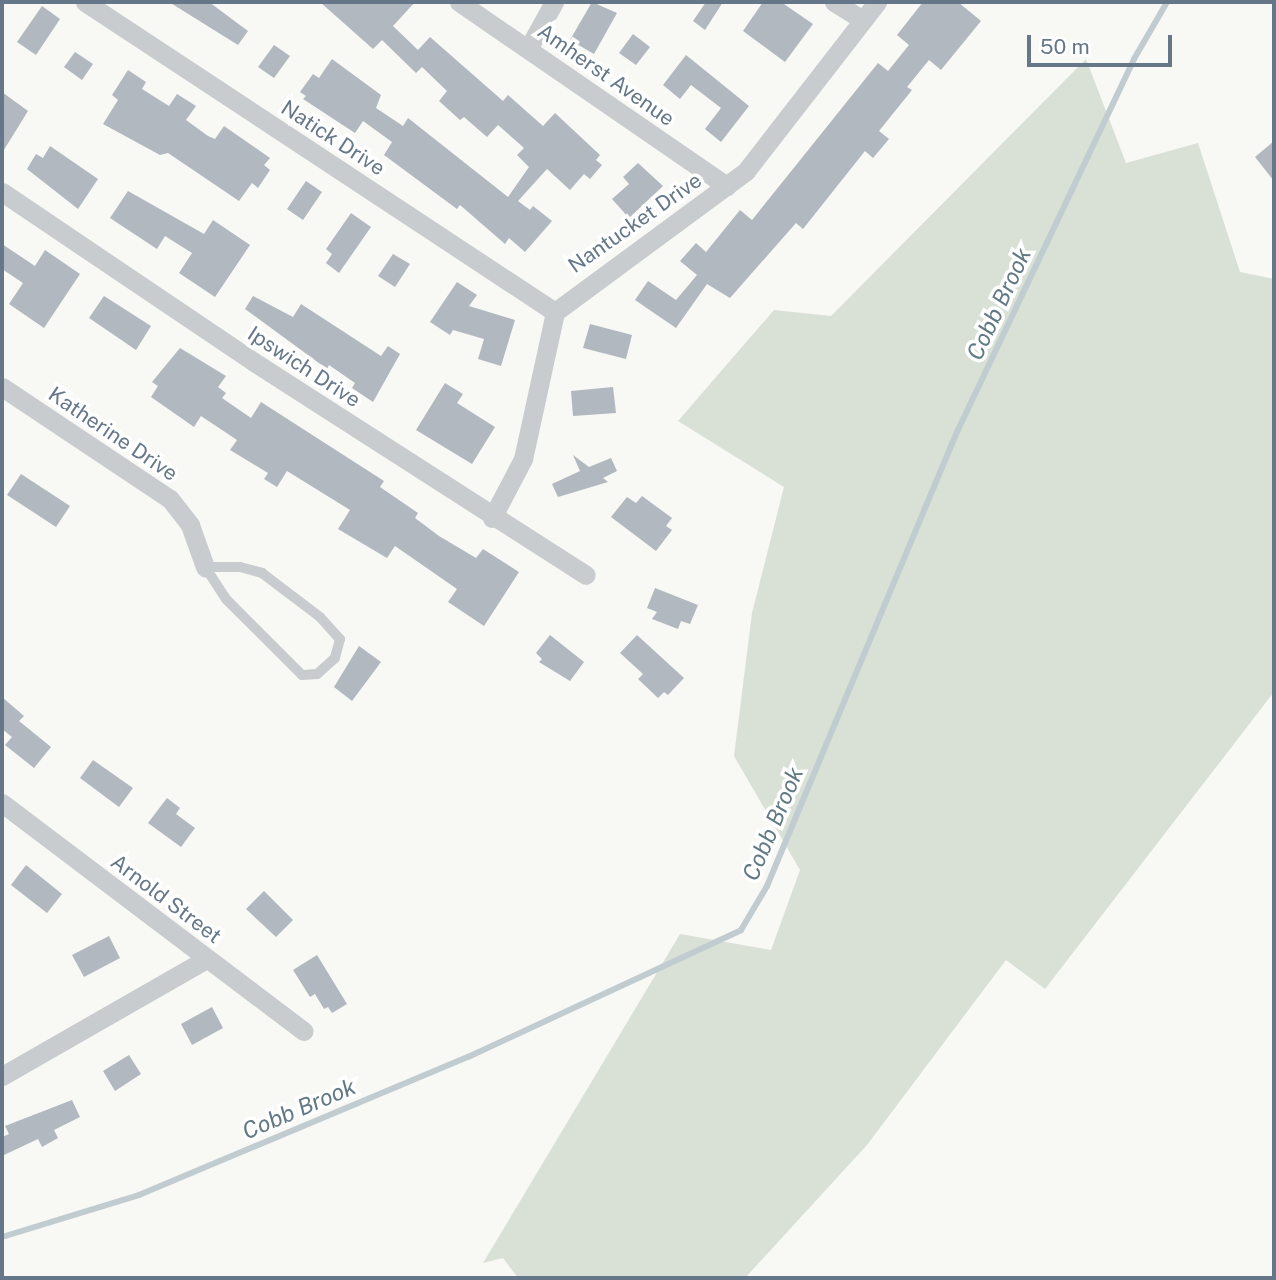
<!DOCTYPE html>
<html>
<head>
<meta charset="utf-8">
<style>
  body { margin:0 }
  #map { position:relative; width:1276px; height:1280px; overflow:hidden; background:#f8f8f5; font-family:"Public Sans",sans-serif }
  div>[style] { position:absolute }
  .green>* { inset:0; background:#d9e1d6 }
  .stream>* { height:6px; margin:-3px; padding:0 3px; transform-origin:3px; border-radius:3px; background:#c1ccd1 }
  .building>* { inset:0; background:#b1b8bf }
  .lane>* { height:10px; margin:-5px; padding:0 5px; transform-origin:5px; border-radius:5px; background:#c8cccf }
  .street>* { height:19px; margin:-9.5px; padding:0 9.5px; transform-origin:9.5px; border-radius:9.5px; background:#c8cccf }
  span { translate:-50% -50%; white-space:nowrap; text-align:center; line-height:1.15; -webkit-text-stroke:7px #fff; paint-order:stroke }
  .street-label { font-size:21px; color:#657789 }
  .water-label { font-size:23px; color:#617984; font-style:italic }
  .frame { position:absolute; inset:0; border:4px solid #657789; pointer-events:none }
  .scale { position:absolute; left:1027px; top:35px; width:145px; height:32px; box-sizing:border-box; border:4px solid #657789; border-top:0; padding-left:9px; font-size:21px; line-height:24px; white-space:nowrap; color:#657789; -webkit-text-stroke:5px #fff; paint-order:stroke }
</style>
</head>
<body>
<div id="map">
  <div class="green">
    <div style="clip-path:polygon(1086px 59px,1126px 163px,1198px 143px,1240px 272px,1274px 279px,1274px 692px,1045px 989px,1006px 960px,867px 1145px,745px 1278px,518px 1278px,503px 1258px,483px 1263px,680px 934px,771px 950px,800px 870px,734px 756px,752px 613px,784px 487px,678px 421px,774px 310px,831px 316px)"></div>
  </div>
  <div class="stream">
    <div style="left:2px;top:1237px;width:143px;rotate:-17deg"></div>
    <div style="left:139px;top:1195px;width:357px;rotate:-22.8deg"></div>
    <div style="left:468px;top:1057px;width:301px;rotate:-24.9deg"></div>
    <div style="left:741px;top:930px;width:51px;rotate:-59.4deg"></div>
    <div style="left:767px;top:886px;width:492px;rotate:-67.3deg"></div>
    <div style="left:957px;top:432px;width:413px;rotate:-64.6deg"></div>
    <div style="left:1134px;top:59px;width:66px;rotate:-59.9deg"></div>
  </div>
  <div class="building">
    <div style="clip-path:polygon(169px 2px,209px 2px,248px 31px,238px 45px)"></div>
    <div style="clip-path:polygon(320px 2px,415px 2px,393px 26px,418px 50px,430px 37px,503px 101px,508px 95px,543px 126px,555px 113px,600px 155px,596px 160px,602px 165px,590px 179px,584px 174px,570px 190px,547px 169px,518px 201px,530px 210px,533px 206px,552px 221px,525px 252px,509px 238px,505px 244px,460px 205px,457px 209px,384px 155px,392px 142px,363px 121px,355px 133px,303px 99px,306px 96px,300px 92px,313px 74px,319px 78px,332px 59px,381px 95px,376px 108px,403px 126px,408px 118px,508px 197px,529px 167px,517px 155px,524px 148px,498px 125px,487px 137px,464px 117px,460px 120px,439px 101px,447px 91px,422px 67px,416px 73px,382px 40px,373px 49px)"></div>
    <div style="clip-path:polygon(592px 2px,617px 13px,594px 54px,570px 40px)"></div>
    <div style="clip-path:polygon(706px 2px,723px 2px,705px 30px,693px 21px)"></div>
    <div style="clip-path:polygon(763px 2px,781px 2px,813px 24px,785px 62px,743px 31px)"></div>
    <div style="clip-path:polygon(923px 2px,958px 2px,981px 21px,941px 70px,929px 60px,907px 87px,912px 90px,879px 131px,889px 139px,873px 158px,865px 151px,803px 229px,796px 223px,730px 298px,707px 284px,676px 328px,635px 300px,648px 281px,676px 300px,697px 275px,680px 261px,696px 243px,706px 252px,740px 210px,752px 220px,878px 63px,888px 71px,909px 45px,897px 35px)"></div>
    <div style="clip-path:polygon(42px 6px,60px 19px,36px 55px,17px 42px)"></div>
    <div style="clip-path:polygon(633px 34px,650px 47px,636px 65px,619px 53px)"></div>
    <div style="clip-path:polygon(274px 45px,290px 56px,274px 78px,258px 67px)"></div>
    <div style="clip-path:polygon(75px 52px,93px 64px,82px 80px,64px 67px)"></div>
    <div style="clip-path:polygon(686px 55px,749px 106px,721px 142px,705px 129px,721px 108px,691px 85px,680px 99px,663px 85px)"></div>
    <div style="clip-path:polygon(128px 70px,146px 82px,142px 89px,169px 106px,177px 94px,196px 106px,186px 120px,208px 136px,215px 139px,224px 126px,270px 158px,264px 165px,270px 170px,258px 188px,252px 183px,239px 201px,168px 153px,160px 155px,103px 124px,118px 100px,112px 95px)"></div>
    <div style="clip-path:polygon(2px 92px,28px 111px,2px 153px)"></div>
    <div style="clip-path:polygon(1274px 141px,1274px 181px,1255px 157px)"></div>
    <div style="clip-path:polygon(50px 146px,98px 179px,78px 209px,27px 169px,36px 154px,43px 158px)"></div>
    <div style="clip-path:polygon(638px 163px,663px 186px,629px 218px,612px 199px,629px 184px,623px 177px)"></div>
    <div style="clip-path:polygon(306px 181px,322px 192px,303px 220px,287px 209px)"></div>
    <div style="clip-path:polygon(128px 191px,204px 234px,213px 220px,250px 245px,215px 297px,179px 273px,192px 253px,165px 236px,157px 249px,110px 218px)"></div>
    <div style="clip-path:polygon(351px 213px,371px 227px,339px 273px,326px 263px,332px 254px,326px 249px)"></div>
    <div style="clip-path:polygon(2px 244px,35px 266px,45px 250px,80px 274px,44px 328px,9px 304px,23px 283px,2px 269px)"></div>
    <div style="clip-path:polygon(393px 254px,410px 264px,395px 287px,378px 276px)"></div>
    <div style="clip-path:polygon(457px 282px,477px 295px,469px 306px,515px 320px,501px 366px,478px 359px,484px 339px,453px 330px,450px 335px,430px 322px)"></div>
    <div style="clip-path:polygon(104px 296px,151px 326px,136px 350px,89px 318px)"></div>
    <div style="clip-path:polygon(253px 296px,293px 317px,301px 304px,381px 356px,388px 346px,400px 354px,373px 402px,352px 388px,355px 383px,329px 365px,327px 369px,245px 309px)"></div>
    <div style="clip-path:polygon(590px 324px,632px 335px,626px 359px,583px 348px)"></div>
    <div style="clip-path:polygon(180px 348px,226px 376px,218px 387px,226px 393px,222px 398px,251px 418px,261px 402px,384px 481px,380px 487px,418px 513px,415px 518px,439px 536px,476px 558px,483px 549px,519px 572px,484px 626px,448px 602px,457px 589px,395px 546px,387px 558px,338px 529px,350px 510px,287px 471px,277px 487px,264px 479px,268px 473px,230px 450px,237px 440px,201px 416px,194px 427px,151px 397px,158px 386px,152px 382px)"></div>
    <div style="clip-path:polygon(445px 383px,463px 394px,457px 403px,495px 427px,472px 464px,416px 430px)"></div>
    <div style="clip-path:polygon(613px 387px,616px 413px,573px 416px,571px 391px)"></div>
    <div style="clip-path:polygon(573px 455px,589px 467px,611px 458px,617px 471px,603px 478px,608px 482px,558px 497px,552px 484px,580px 471px)"></div>
    <div style="clip-path:polygon(21px 474px,70px 506px,56px 527px,7px 495px)"></div>
    <div style="clip-path:polygon(642px 496px,672px 518px,666px 526px,672px 530px,656px 551px,611px 517px,627px 497px,636px 503px)"></div>
    <div style="clip-path:polygon(655px 588px,698px 605px,690px 624px,681px 621px,678px 629px,652px 619px,657px 612px,647px 608px)"></div>
    <div style="clip-path:polygon(550px 635px,584px 662px,570px 681px,539px 662px,542px 659px,536px 653px)"></div>
    <div style="clip-path:polygon(637px 635px,684px 678px,668px 695px,664px 692px,658px 698px,638px 679px,643px 674px,620px 653px)"></div>
    <div style="clip-path:polygon(359px 646px,381px 662px,352px 701px,334px 687px)"></div>
    <div style="clip-path:polygon(2px 697px,24px 716px,19px 721px,51px 747px,34px 768px,5px 745px,12px 737px,2px 729px)"></div>
    <div style="clip-path:polygon(93px 760px,133px 788px,119px 807px,80px 778px)"></div>
    <div style="clip-path:polygon(167px 798px,180px 808px,176px 814px,195px 828px,181px 847px,148px 823px)"></div>
    <div style="clip-path:polygon(26px 865px,62px 894px,47px 913px,11px 885px)"></div>
    <div style="clip-path:polygon(264px 891px,293px 920px,276px 937px,246px 909px)"></div>
    <div style="clip-path:polygon(109px 936px,120px 958px,84px 977px,72px 955px)"></div>
    <div style="clip-path:polygon(317px 955px,347px 1004px,332px 1013px,328px 1007px,324px 1009px,315px 994px,310px 997px,293px 970px)"></div>
    <div style="clip-path:polygon(212px 1007px,223px 1028px,192px 1045px,181px 1024px)"></div>
    <div style="clip-path:polygon(129px 1055px,141px 1074px,115px 1091px,103px 1071px)"></div>
    <div style="clip-path:polygon(72px 1100px,80px 1117px,54px 1130px,58px 1138px,42px 1147px,38px 1139px,2px 1156px,2px 1137px,9px 1134px,5px 1126px)"></div>
  </div>
  <div class="lane">
    <div style="left:205px;top:567px;width:35px"></div>
    <div style="left:240px;top:567px;width:23px;rotate:15deg"></div>
    <div style="left:262px;top:573px;width:73px;rotate:37.2deg"></div>
    <div style="left:320px;top:617px;width:30px;rotate:48deg"></div>
    <div style="left:340px;top:639px;width:20px;rotate:105deg"></div>
    <div style="left:335px;top:658px;width:24px;rotate:138deg"></div>
    <div style="left:317px;top:674px;width:15px;rotate:176deg"></div>
    <div style="left:302px;top:675px;width:107px;rotate:-135deg"></div>
    <div style="left:226px;top:599px;width:38px;rotate:-123deg"></div>
  </div>
  <div class="street">
    <div style="left:85px;top:2px;width:563px;rotate:33.41deg"></div>
    <div style="left:459px;top:2px;width:325px;rotate:34.5deg"></div>
    <div style="left:834px;top:2px;width:34px;rotate:32deg"></div>
    <div style="left:528px;top:49px;width:54px;rotate:-61deg"></div>
    <div style="left:2px;top:192px;width:304px;rotate:34deg"></div>
    <div style="left:254px;top:362px;width:394px;rotate:32.7deg"></div>
    <div style="left:2px;top:387px;width:202px;rotate:33.7deg"></div>
    <div style="left:170px;top:499px;width:33px;rotate:52deg"></div>
    <div style="left:190px;top:525px;width:45px;rotate:70.3deg"></div>
    <div style="left:492px;top:518px;width:67px;rotate:-62.3deg"></div>
    <div style="left:523px;top:459px;width:150px;rotate:-77.7deg"></div>
    <div style="left:555px;top:312px;width:237px;rotate:-36.4deg"></div>
    <div style="left:746px;top:171px;width:214px;rotate:-52.2deg"></div>
    <div style="left:2px;top:803px;width:378px;rotate:37.1deg"></div>
    <div style="left:2px;top:1076px;width:235px;rotate:-29.8deg"></div>
  </div>
  <div class="street-label">
    <span style="left:606px;top:75px;rotate:35deg">Amherst Avenue</span>
    <span style="left:333px;top:138px;rotate:33deg">Natick Drive</span>
    <span style="left:635px;top:223px;rotate:-35deg">Nantucket Drive</span>
    <span style="left:304px;top:367px;rotate:33deg">Ipswich Drive</span>
    <span style="left:113px;top:434px;rotate:34deg">Katherine Drive</span>
    <span style="left:166px;top:899px;rotate:37deg">Arnold Street</span>
  </div>
  <div class="water-label">
    <span style="left:999px;top:304px;rotate:-65deg">Cobb Brook</span>
    <span style="left:773px;top:824px;rotate:-67deg">Cobb Brook</span>
    <span style="left:299px;top:1109px;rotate:-23deg">Cobb Brook</span>
  </div>
  <div class="frame"></div>
  <div class="scale">50 m</div>
</div>
</body>
</html>
